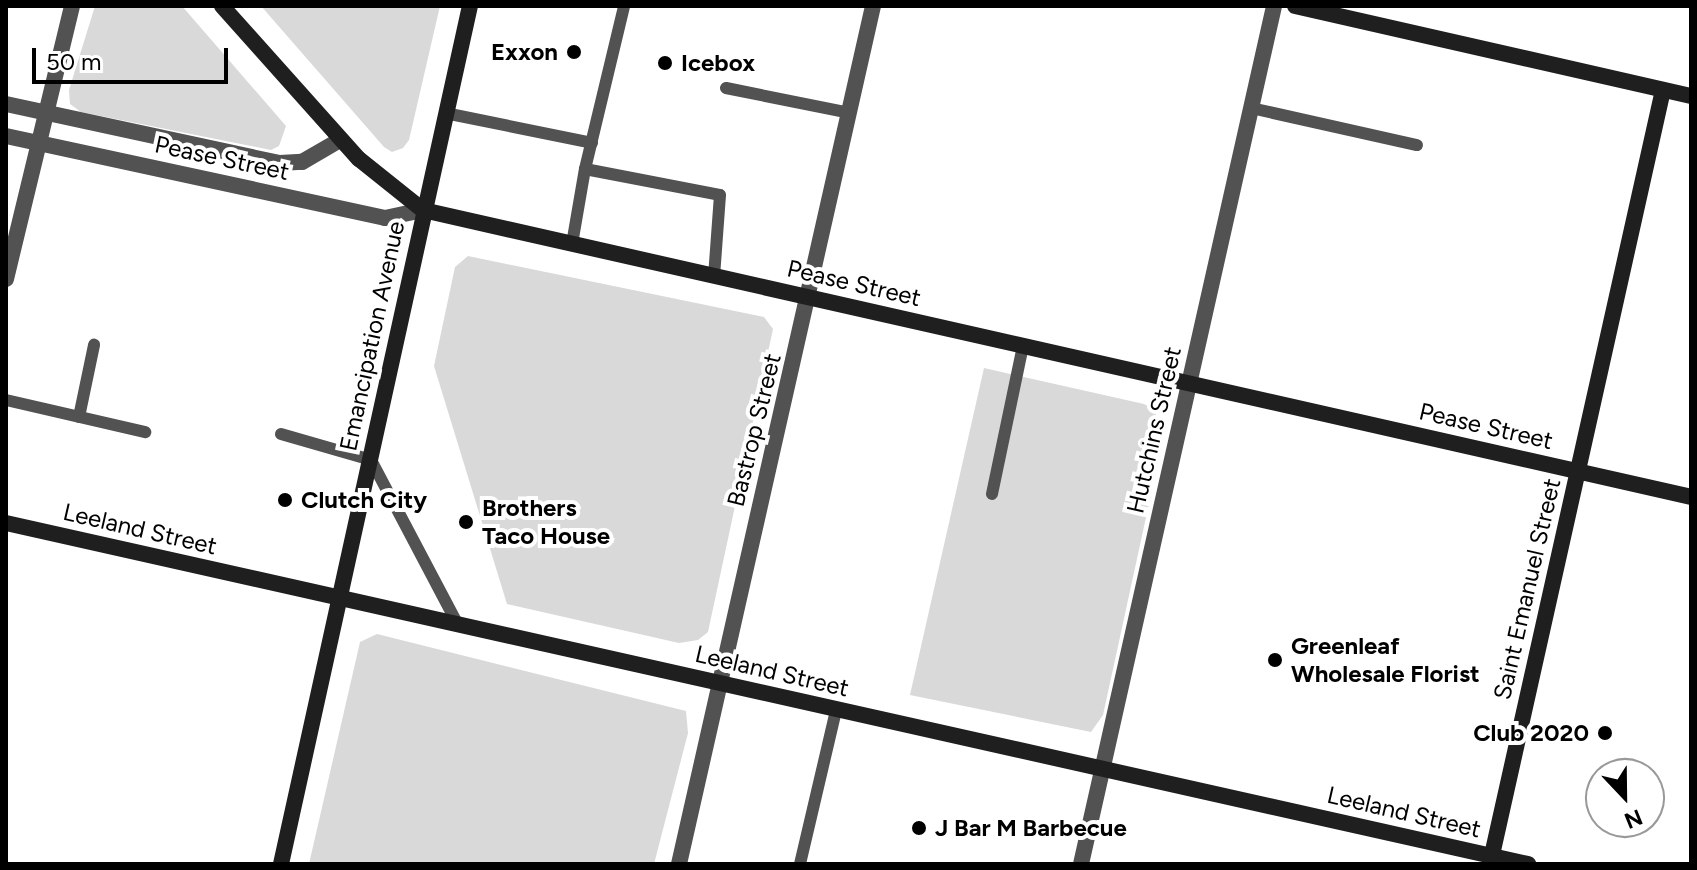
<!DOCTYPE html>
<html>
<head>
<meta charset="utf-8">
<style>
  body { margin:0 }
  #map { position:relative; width:1697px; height:870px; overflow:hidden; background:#fff; font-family:Figtree,sans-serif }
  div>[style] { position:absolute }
  .green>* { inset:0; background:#d9d9d9 }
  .lane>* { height:12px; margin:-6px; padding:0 6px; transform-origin:6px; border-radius:6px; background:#525252 }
  .street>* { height:16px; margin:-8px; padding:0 8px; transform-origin:8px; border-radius:8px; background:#525252 }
  .secondary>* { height:16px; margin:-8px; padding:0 8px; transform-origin:8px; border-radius:8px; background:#1f1f1f }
  .dots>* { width:22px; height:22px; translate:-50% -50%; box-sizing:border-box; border:4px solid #fff; border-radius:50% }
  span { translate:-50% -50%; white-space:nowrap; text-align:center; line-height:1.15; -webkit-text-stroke:8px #fff; paint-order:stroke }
  .poi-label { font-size:24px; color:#000; font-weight:700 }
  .right { translate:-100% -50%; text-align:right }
  .left { translate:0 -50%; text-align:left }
  .street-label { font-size:24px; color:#000 }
  .frame { position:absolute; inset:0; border:8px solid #000; pointer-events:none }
  .north { position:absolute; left:1585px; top:758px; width:80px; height:80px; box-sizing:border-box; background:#fff; border:2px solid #999; border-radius:50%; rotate:158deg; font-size:22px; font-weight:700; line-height:32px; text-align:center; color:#000 }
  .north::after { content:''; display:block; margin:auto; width:28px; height:36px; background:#000; clip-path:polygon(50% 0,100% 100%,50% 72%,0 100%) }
  .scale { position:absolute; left:32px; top:48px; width:196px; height:36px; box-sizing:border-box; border:4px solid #000; border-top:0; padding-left:10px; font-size:24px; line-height:28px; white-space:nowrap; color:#000; -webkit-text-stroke:6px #fff; paint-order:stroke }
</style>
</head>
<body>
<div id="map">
  <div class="green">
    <div style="clip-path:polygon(95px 6px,182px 6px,286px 126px,279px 146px,271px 150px,81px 112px,70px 104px,69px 90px)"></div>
    <div style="clip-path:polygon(261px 6px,440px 6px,409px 140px,403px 148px,392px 152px,384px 147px)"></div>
    <div style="clip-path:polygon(468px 256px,764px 317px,773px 329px,708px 632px,698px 640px,679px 643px,507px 604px,434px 366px,455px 267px)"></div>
    <div style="clip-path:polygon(984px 368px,1144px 404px,1153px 409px,1165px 430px,1103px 715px,1091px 732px,910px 695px)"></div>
    <div style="clip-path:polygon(377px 634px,686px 711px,688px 733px,654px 864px,309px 864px,360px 642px)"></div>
  </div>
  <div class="lane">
    <div style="left:726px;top:88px;width:126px;rotate:11.4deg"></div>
    <div style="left:1251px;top:108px;width:170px;rotate:12.6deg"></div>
    <div style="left:445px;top:113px;width:150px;rotate:11.5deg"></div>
    <div style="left:585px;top:169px;width:168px;rotate:-76.5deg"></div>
    <div style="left:572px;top:244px;width:76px;rotate:-80.2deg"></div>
    <div style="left:585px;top:169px;width:137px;rotate:10.9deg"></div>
    <div style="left:720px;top:195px;width:81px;rotate:94.2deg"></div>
    <div style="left:6px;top:400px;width:143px;rotate:13deg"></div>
    <div style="left:79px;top:417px;width:74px;rotate:-78.2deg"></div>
    <div style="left:281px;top:434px;width:94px;rotate:16.1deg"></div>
    <div style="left:371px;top:460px;width:187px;rotate:62.2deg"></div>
    <div style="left:992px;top:494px;width:151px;rotate:-78.2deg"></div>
    <div style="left:800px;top:864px;width:158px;rotate:-76.8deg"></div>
  </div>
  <div class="street">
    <div style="left:6px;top:104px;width:280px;rotate:12.2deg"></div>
    <div style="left:280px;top:163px;width:22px;rotate:-3deg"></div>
    <div style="left:302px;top:162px;width:44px;rotate:-30.1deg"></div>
    <div style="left:6px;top:136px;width:388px;rotate:12.2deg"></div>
    <div style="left:385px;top:218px;width:39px;rotate:-12deg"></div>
    <div style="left:6px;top:279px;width:281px;rotate:-76.4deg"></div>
    <div style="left:679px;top:864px;width:880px;rotate:-77.26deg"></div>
    <div style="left:1081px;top:864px;width:879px;rotate:-77.32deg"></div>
  </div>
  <div class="secondary">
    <div style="left:222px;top:6px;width:205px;rotate:48.2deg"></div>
    <div style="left:359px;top:159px;width:82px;rotate:38.6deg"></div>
    <div style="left:423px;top:210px;width:1300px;rotate:12.75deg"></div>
    <div style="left:1295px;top:6px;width:406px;rotate:12.8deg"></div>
    <div style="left:6px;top:523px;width:1560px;rotate:12.63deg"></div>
    <div style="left:281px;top:864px;width:879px;rotate:-77.58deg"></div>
    <div style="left:1490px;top:864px;width:793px;rotate:-77.4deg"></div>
  </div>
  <div class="dots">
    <div style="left:574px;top:52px;background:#000"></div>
    <div style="left:665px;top:63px;background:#000"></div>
    <div style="left:285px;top:500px;background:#000"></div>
    <div style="left:466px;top:522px;background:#000"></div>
    <div style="left:1275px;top:660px;background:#000"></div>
    <div style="left:1605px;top:733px;background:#000"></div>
    <div style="left:919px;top:828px;background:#000"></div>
  </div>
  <div class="poi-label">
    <span class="right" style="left:558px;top:52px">Exxon</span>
    <span class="left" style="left:681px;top:63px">Icebox</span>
    <span class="left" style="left:301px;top:500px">Clutch City</span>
    <span class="left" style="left:482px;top:522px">Brothers<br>Taco House</span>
    <span class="left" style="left:1291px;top:660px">Greenleaf<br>Wholesale Florist</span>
    <span class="right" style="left:1589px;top:733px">Club 2020</span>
    <span class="left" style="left:935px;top:828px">J Bar M Barbecue</span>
  </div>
  <div class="street-label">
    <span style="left:222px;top:158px;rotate:12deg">Pease Street</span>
    <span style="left:854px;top:283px;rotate:13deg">Pease Street</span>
    <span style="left:372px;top:336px;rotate:-78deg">Emancipation Avenue</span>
    <span style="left:1486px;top:426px;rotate:13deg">Pease Street</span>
    <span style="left:754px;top:430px;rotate:-76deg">Bastrop Street</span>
    <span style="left:1154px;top:430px;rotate:-77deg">Hutchins Street</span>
    <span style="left:140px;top:529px;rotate:13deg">Leeland Street</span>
    <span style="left:1527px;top:589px;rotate:-77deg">Saint Emanuel Street</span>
    <span style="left:772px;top:671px;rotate:13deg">Leeland Street</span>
    <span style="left:1404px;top:812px;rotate:13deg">Leeland Street</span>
  </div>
  <div class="frame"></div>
  <div class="north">N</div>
  <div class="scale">50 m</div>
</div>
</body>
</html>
